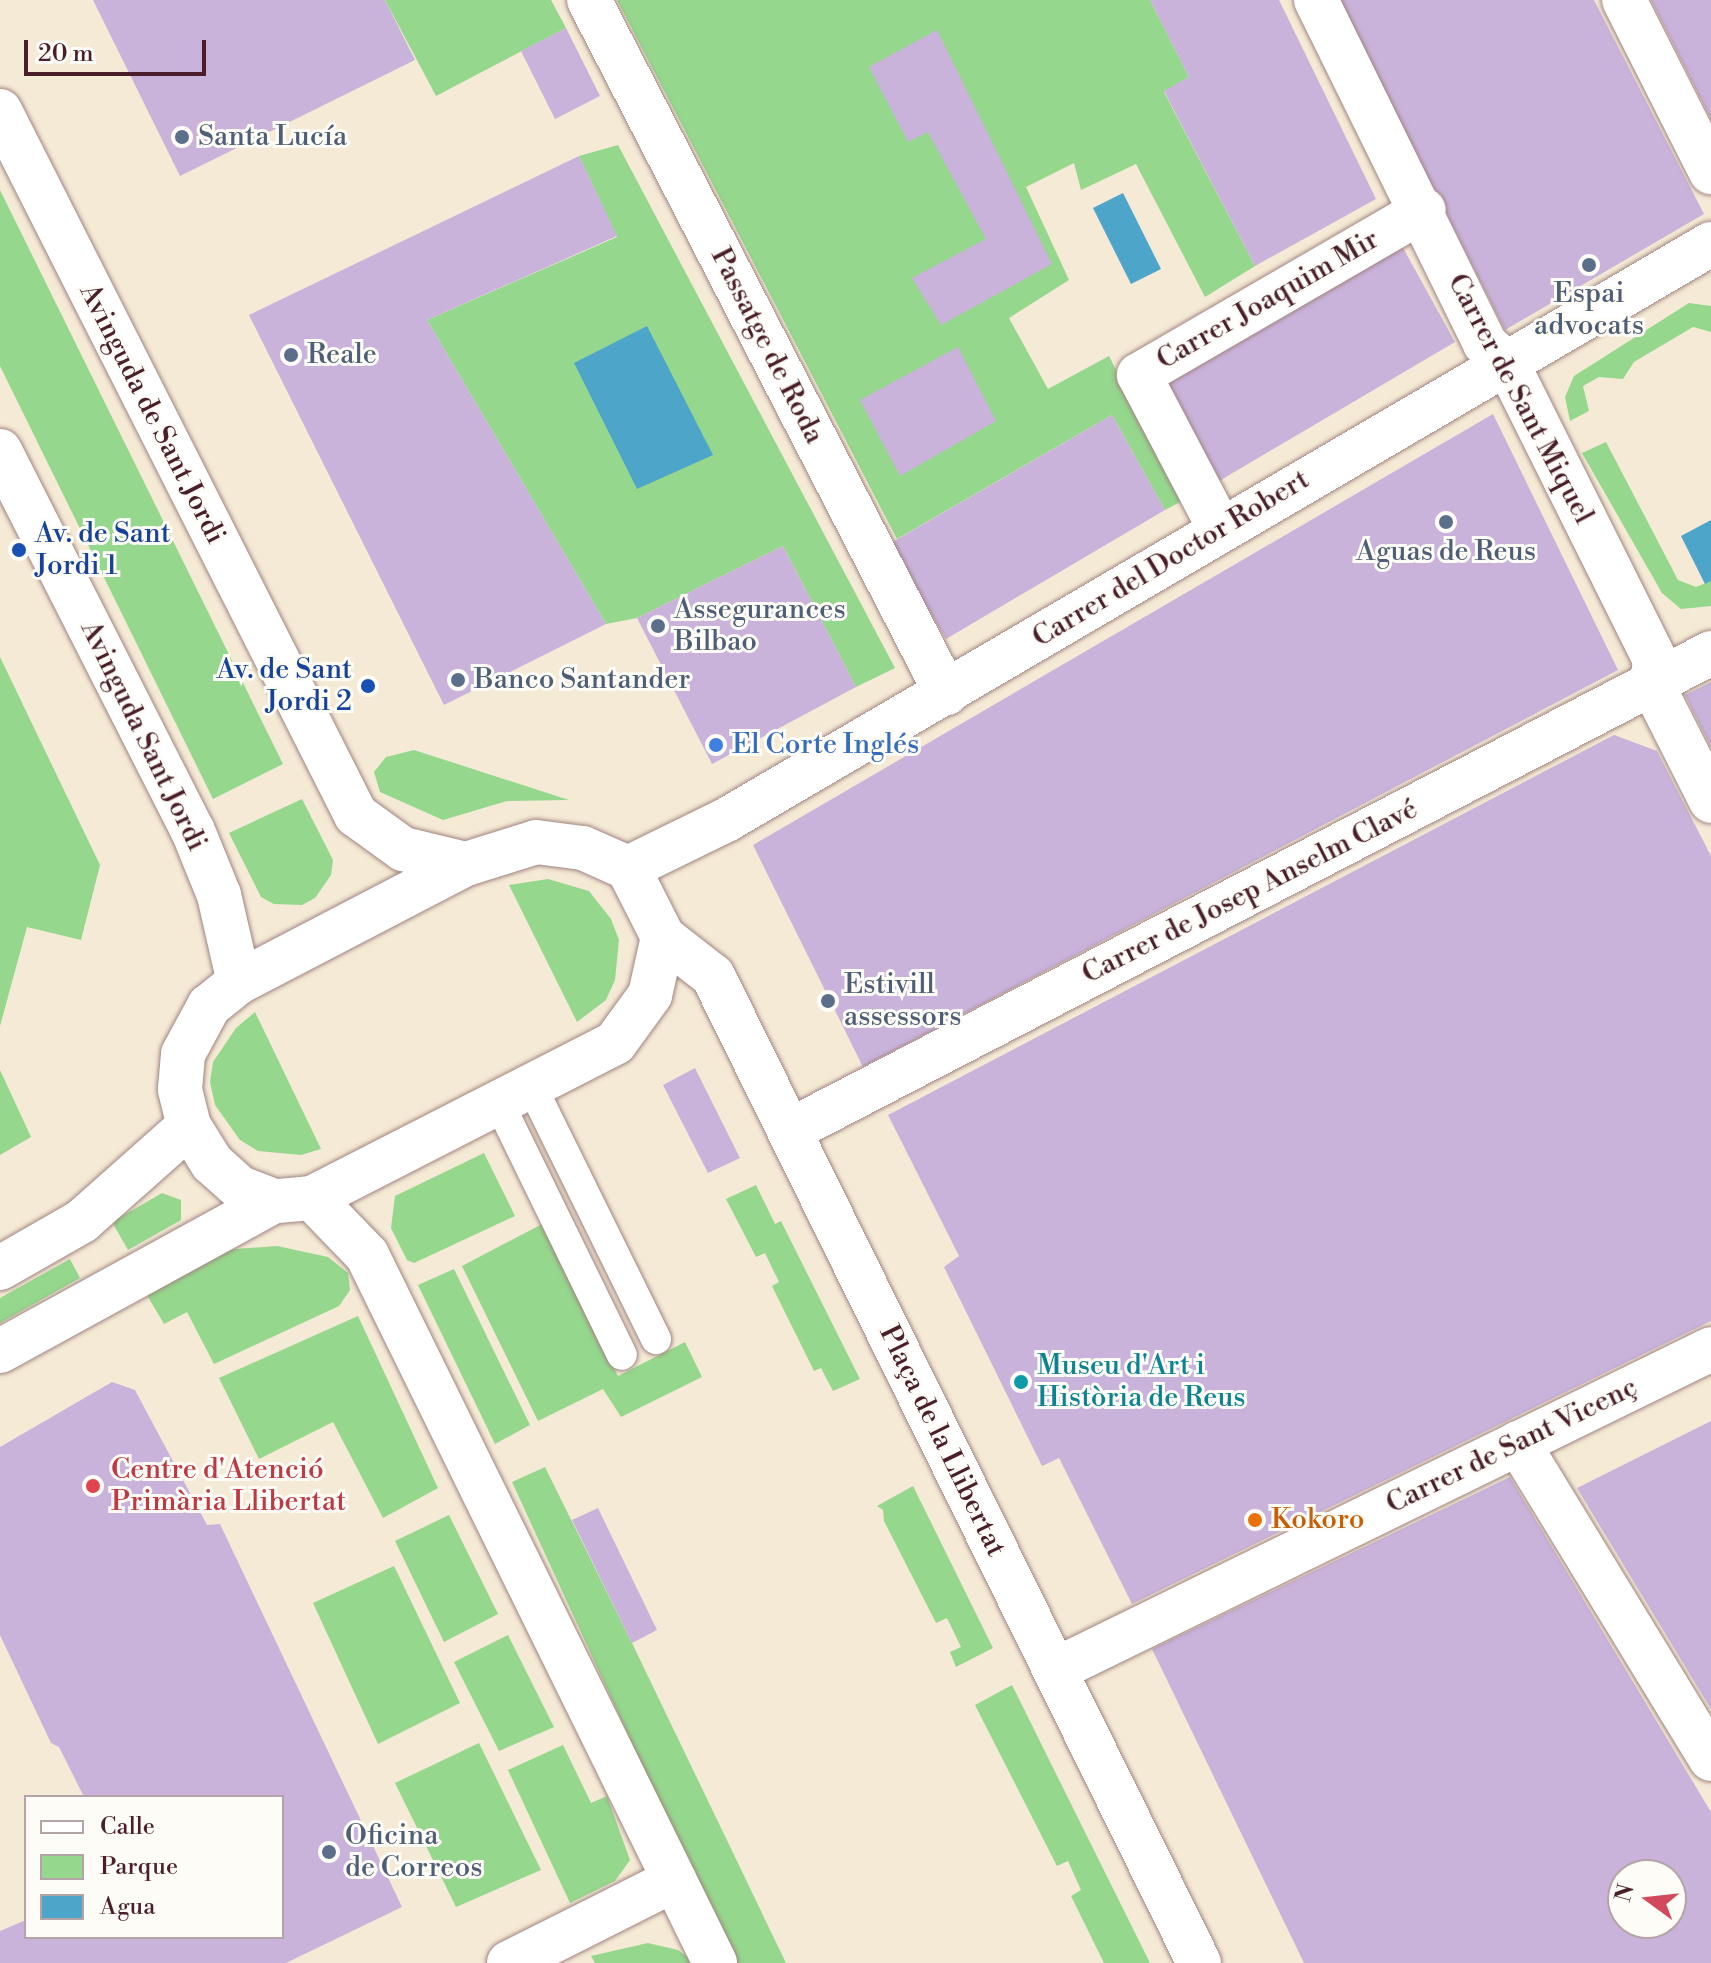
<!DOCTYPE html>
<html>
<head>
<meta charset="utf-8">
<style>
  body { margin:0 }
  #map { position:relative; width:1711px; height:1963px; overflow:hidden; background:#f5ead5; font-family:"Libre Bodoni",serif }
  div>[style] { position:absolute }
  .green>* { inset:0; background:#95d78d }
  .water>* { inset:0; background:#4da5ca }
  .building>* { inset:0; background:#cab3db }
  .roads { filter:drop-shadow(0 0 2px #a08480) drop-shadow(0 0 2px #a08480) }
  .service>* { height:30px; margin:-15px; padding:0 15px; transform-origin:15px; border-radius:15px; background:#fff }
  .minor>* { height:44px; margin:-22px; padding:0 22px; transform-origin:22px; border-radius:22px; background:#fff }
  .dots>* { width:22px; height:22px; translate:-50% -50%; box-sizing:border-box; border:4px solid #fdfcf7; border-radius:50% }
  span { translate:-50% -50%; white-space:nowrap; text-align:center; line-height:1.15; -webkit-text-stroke:6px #fdfcf7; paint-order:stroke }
  .service-label { font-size:28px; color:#4e5e75 }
  .left { translate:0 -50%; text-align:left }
  .street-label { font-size:28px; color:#4a1f2b }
  .transit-label { font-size:28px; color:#164399 }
  .right { translate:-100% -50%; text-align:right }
  .shop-label { font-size:28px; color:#366cbe }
  .culture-label { font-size:28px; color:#0d838f }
  .health-label { font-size:28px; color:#be3a42 }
  .food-label { font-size:28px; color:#c56008 }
  .legend { position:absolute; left:24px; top:1795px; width:260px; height:144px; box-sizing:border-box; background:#fdfcf7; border:2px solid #b5a4a5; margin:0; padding:10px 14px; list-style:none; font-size:24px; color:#4a1f2b }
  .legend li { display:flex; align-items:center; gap:16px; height:40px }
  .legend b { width:40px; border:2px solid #b5a4a5 }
  .north { position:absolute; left:1607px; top:1859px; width:80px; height:80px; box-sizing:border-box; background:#fdfcf7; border:2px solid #b5a4a5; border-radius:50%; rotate:285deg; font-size:22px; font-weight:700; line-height:32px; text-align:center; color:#4a1f2b }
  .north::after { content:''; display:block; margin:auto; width:28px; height:36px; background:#d1495b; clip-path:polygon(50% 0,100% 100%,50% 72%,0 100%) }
  .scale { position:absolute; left:24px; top:40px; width:182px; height:36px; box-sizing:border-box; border:4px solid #4a1f2b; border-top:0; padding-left:10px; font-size:24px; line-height:28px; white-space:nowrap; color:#4a1f2b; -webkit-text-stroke:6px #fdfcf7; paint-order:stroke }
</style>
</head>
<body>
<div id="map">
  <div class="green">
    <div style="clip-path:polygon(385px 0,551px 0,566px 28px,436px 96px)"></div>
    <div style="clip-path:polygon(617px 0,1150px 0,1189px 77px,1164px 92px,1255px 266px,1205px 297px,1136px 164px,1081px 190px,1074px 163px,1026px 187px,1069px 280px,1009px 318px,1048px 389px,1109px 356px,1182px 501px,1165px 510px,1112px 415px,897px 539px)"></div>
    <div style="clip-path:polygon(618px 145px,895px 668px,856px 687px,783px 546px,637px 618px,606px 624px,427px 320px,617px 237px,579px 156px)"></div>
    <div style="clip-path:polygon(0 190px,283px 764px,213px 799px,0 366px)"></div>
    <div style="clip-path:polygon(1689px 303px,1711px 306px,1711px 332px,1693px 327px,1634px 362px,1623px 379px,1599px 377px,1583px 386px,1589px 411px,1570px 421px,1565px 397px,1574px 376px)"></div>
    <div style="clip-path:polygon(1606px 442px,1678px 580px,1696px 587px,1711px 581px,1711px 606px,1681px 609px,1662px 593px,1582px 453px)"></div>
    <div style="clip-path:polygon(0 657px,100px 865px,81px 940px,27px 927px,0 1026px)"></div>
    <div style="clip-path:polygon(414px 750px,569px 800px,507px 801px,443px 820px,380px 792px,374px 772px,386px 757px)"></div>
    <div style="clip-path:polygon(302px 799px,333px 860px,331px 875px,315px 898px,302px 905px,274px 904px,261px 897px,229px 833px)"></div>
    <div style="clip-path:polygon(548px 879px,589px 891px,611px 919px,619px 940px,615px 980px,606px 1000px,577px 1022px,509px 885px)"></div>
    <div style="clip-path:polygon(255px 1012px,321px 1149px,301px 1155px,258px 1151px,240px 1140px,215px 1105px,210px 1082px,213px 1062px,236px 1028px)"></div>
    <div style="clip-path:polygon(0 1070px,31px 1137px,0 1155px)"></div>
    <div style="clip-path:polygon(484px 1153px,515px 1216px,414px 1263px,407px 1260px,391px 1228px,395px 1196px)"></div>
    <div style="clip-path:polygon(756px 1185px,775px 1224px,781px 1221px,860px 1379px,833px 1391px,821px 1368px,814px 1371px,772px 1286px,779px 1282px,765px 1253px,756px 1257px,726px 1199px)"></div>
    <div style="clip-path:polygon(162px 1193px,181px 1200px,181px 1220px,128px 1250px,112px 1222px)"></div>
    <div style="clip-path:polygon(544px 1223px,618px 1376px,685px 1342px,702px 1377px,621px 1417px,603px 1389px,538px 1421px,462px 1266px)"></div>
    <div style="clip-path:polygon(277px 1246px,328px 1257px,348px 1273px,350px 1290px,339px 1306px,214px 1364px,187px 1312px,164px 1324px,148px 1297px,147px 1286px,222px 1250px)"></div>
    <div style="clip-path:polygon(70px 1259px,80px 1278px,0 1323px,0 1298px)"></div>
    <div style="clip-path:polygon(454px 1269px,530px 1425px,495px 1444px,418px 1285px)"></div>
    <div style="clip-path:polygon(358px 1316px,438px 1488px,383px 1518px,333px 1422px,259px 1459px,219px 1378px)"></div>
    <div style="clip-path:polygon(545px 1467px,632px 1643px,786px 1963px,733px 1963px,512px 1482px)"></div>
    <div style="clip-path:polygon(913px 1486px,993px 1648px,956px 1667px,950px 1652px,961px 1647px,947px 1618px,936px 1623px,884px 1521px,883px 1510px,877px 1506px)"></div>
    <div style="clip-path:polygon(449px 1515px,498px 1614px,444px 1642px,395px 1541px)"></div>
    <div style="clip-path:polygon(394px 1566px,460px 1703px,378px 1744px,313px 1603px)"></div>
    <div style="clip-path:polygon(508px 1635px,554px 1727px,499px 1751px,454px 1662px)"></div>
    <div style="clip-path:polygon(1012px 1685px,1150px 1963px,1104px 1963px,1071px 1896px,1081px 1890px,1068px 1861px,1057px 1866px,975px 1705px)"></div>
    <div style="clip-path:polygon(479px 1743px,541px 1870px,456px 1907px,395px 1783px)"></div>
    <div style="clip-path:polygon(563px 1745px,591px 1803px,607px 1796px,630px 1860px,615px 1881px,570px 1903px,508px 1770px)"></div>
    <div style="clip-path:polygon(648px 1943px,678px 1950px,696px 1963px,595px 1963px,591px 1956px)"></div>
  </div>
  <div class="water">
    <div style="clip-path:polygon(1123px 193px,1161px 269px,1131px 284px,1093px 208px)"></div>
    <div style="clip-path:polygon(647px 326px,713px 455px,637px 489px,574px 363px)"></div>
    <div style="clip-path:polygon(1711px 520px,1711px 581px,1705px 584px,1681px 536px)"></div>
  </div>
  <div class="building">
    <div style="clip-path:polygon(93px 0,385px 0,415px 60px,180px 176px)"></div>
    <div style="clip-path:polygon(1150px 0,1279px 0,1376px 199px,1255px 266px,1164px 91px,1189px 77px)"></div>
    <div style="clip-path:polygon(1338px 0,1594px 0,1704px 214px,1505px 330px)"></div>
    <div style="clip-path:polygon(1651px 0,1711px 0,1711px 119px)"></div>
    <div style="clip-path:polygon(566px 28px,600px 96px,555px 119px,521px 51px)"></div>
    <div style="clip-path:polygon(937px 30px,1052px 264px,941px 325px,912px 278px,986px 239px,928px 132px,908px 142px,869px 67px)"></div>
    <div style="clip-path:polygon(579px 156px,617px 236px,427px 320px,606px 624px,444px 705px,249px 315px)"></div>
    <div style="clip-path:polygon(1402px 246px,1455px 342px,1214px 484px,1160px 388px)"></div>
    <div style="clip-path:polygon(958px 347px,996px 421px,900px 476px,860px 400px)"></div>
    <div style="clip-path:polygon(1493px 414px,1618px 670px,863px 1067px,753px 845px)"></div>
    <div style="clip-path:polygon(1112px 415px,1165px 510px,946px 639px,889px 544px)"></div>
    <div style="clip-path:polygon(783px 546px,856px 687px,712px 764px,637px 618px)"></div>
    <div style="clip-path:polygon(1711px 682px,1711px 747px,1685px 695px)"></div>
    <div style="clip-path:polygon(1614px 735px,1657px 751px,1711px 856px,1711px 1321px,1132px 1604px,1059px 1458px,1042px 1466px,944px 1267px,959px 1256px,888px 1115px)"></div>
    <div style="clip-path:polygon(695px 1068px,740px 1158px,708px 1173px,663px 1085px)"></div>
    <div style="clip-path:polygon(112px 1382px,135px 1390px,207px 1525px,220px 1524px,402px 1907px,286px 1963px,0 1963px,0 1931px,26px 1920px,26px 1937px,282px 1937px,282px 1797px,84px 1797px,59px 1747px,51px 1743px,0 1635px,0 1447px)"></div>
    <div style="clip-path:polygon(1711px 1421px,1711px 1709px,1577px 1488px)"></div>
    <div style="clip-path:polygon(evenodd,1510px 1477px,1711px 1812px,1711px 1963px,1304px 1963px,1152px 1649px,1510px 1477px,1623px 1875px,1671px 1875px,1671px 1923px,1623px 1923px,1623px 1875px)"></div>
    <div style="clip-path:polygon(598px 1508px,657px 1630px,632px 1643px,572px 1520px)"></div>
  </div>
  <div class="roads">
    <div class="service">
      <div style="left:532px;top:1087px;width:281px;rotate:63.8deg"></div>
      <div style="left:499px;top:1103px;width:280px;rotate:64deg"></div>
    </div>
    <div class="minor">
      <div style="left:589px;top:0;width:780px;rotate:62.74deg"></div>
      <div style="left:1316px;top:0;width:383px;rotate:63.8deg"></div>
      <div style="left:1485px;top:344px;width:29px;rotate:41deg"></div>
      <div style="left:1507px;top:363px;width:332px;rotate:63.5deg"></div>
      <div style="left:1655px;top:660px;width:24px;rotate:97deg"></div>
      <div style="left:1652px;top:684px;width:131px;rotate:63.2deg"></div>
      <div style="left:1624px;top:0;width:193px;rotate:63.2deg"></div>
      <div style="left:0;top:111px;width:789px;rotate:63.18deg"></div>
      <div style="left:356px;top:815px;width:58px;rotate:35.9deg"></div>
      <div style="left:403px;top:849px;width:65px;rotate:13.4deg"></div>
      <div style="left:0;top:451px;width:426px;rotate:63.1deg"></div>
      <div style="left:193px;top:831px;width:69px;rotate:67.9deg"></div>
      <div style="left:219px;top:895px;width:89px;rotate:77.1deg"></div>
      <div style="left:1220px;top:529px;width:174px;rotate:-117.7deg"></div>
      <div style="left:1139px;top:375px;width:329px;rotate:-30.1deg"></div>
      <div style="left:536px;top:842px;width:47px;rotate:7.3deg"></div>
      <div style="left:583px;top:848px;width:49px;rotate:24deg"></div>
      <div style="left:628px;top:868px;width:77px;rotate:63.1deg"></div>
      <div style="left:663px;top:937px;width:59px;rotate:102.6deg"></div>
      <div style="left:650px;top:995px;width:59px;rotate:126.1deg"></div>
      <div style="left:615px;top:1043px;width:340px;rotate:152.9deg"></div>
      <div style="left:312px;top:1198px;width:38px;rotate:175deg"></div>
      <div style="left:274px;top:1201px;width:36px;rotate:-159deg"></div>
      <div style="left:240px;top:1188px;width:38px;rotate:-138deg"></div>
      <div style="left:212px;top:1163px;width:44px;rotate:-121.9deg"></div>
      <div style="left:189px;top:1126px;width:38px;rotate:-104deg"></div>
      <div style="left:180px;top:1089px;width:35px;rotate:-85deg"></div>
      <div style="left:183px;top:1054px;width:55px;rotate:-61.6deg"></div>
      <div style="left:209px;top:1006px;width:38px;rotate:-39deg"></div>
      <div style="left:239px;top:982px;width:256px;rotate:-27.5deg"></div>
      <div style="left:466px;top:864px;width:73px;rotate:-17.4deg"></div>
      <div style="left:628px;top:868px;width:111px;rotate:-26.1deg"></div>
      <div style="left:728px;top:819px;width:1139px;rotate:-30.33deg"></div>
      <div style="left:663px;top:937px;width:63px;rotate:38deg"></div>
      <div style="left:713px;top:976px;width:1100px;rotate:63.78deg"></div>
      <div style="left:789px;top:1131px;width:1039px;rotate:-27.4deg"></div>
      <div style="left:312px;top:1198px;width:79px;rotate:46deg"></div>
      <div style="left:367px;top:1255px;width:789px;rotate:63.82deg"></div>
      <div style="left:0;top:1268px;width:95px;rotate:-29.8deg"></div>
      <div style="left:82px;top:1221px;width:143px;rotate:-41.6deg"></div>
      <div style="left:0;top:1351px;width:312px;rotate:-28.7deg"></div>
      <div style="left:1518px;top:1443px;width:370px;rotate:58.6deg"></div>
      <div style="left:1055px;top:1670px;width:730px;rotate:-26.07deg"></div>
      <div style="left:509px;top:1963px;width:185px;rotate:-26.7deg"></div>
    </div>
  </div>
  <div class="dots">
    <div style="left:182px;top:137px;background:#5c6f8a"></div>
    <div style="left:1589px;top:265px;background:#5c6f8a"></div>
    <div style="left:291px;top:355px;background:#5c6f8a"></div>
    <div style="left:1446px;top:522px;background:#5c6f8a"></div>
    <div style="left:19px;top:550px;background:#1a4fb4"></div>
    <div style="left:658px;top:626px;background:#5c6f8a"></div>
    <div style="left:458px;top:680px;background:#5c6f8a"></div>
    <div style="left:368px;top:686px;background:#1a4fb4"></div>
    <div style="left:716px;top:745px;background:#3f7fe0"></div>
    <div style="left:828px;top:1001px;background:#5c6f8a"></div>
    <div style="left:1021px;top:1382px;background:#0f9aa8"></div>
    <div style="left:93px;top:1486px;background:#e0444e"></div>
    <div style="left:1255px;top:1520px;background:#e8710a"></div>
    <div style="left:329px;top:1852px;background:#5c6f8a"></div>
  </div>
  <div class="service-label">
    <span class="left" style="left:198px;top:137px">Santa Lucía</span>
    <span style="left:1589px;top:310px">Espai<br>advocats</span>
    <span class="left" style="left:307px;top:355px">Reale</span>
    <span style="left:1446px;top:552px">Aguas de Reus</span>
    <span class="left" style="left:674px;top:626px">Assegurances<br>Bilbao</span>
    <span class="left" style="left:474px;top:680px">Banco Santander</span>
    <span class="left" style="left:844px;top:1001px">Estivill<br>assessors</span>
    <span class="left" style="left:345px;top:1852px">Oficina<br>de Correos</span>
  </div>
  <div class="street-label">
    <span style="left:1268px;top:300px;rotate:-30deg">Carrer Joaquim Mir</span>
    <span style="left:767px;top:346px;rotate:63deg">Passatge de Roda</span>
    <span style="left:1520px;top:399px;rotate:62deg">Carrer de Sant Miquel</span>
    <span style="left:152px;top:414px;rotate:63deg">Avinguda de Sant Jordi</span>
    <span style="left:1171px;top:559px;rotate:-31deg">Carrer del Doctor Robert</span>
    <span style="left:143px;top:736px;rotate:64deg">Avinguda Sant Jordi</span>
    <span style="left:1250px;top:892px;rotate:-27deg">Carrer de Josep Anselm Clavé</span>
    <span style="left:942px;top:1441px;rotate:64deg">Plaça de la Llibertat</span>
    <span style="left:1512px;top:1446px;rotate:-26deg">Carrer de Sant Vicenç</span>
  </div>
  <div class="transit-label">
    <span class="left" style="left:35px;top:550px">Av. de Sant<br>Jordi 1</span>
    <span class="right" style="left:352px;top:686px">Av. de Sant<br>Jordi 2</span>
  </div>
  <div class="shop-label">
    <span class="left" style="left:732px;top:745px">El Corte Inglés</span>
  </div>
  <div class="culture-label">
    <span class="left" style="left:1037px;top:1382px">Museu d'Art i<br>Història de Reus</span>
  </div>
  <div class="health-label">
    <span class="left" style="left:111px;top:1486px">Centre d'Atenció<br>Primària Llibertat</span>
  </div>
  <div class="food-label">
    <span class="left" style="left:1271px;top:1520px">Kokoro</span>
  </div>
  <ul class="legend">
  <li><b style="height:10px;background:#fff"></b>Calle</li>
  <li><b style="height:22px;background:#95d78d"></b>Parque</li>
  <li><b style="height:22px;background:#4da5ca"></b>Agua</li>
  </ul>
  <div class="north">N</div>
  <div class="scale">20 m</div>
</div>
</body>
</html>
